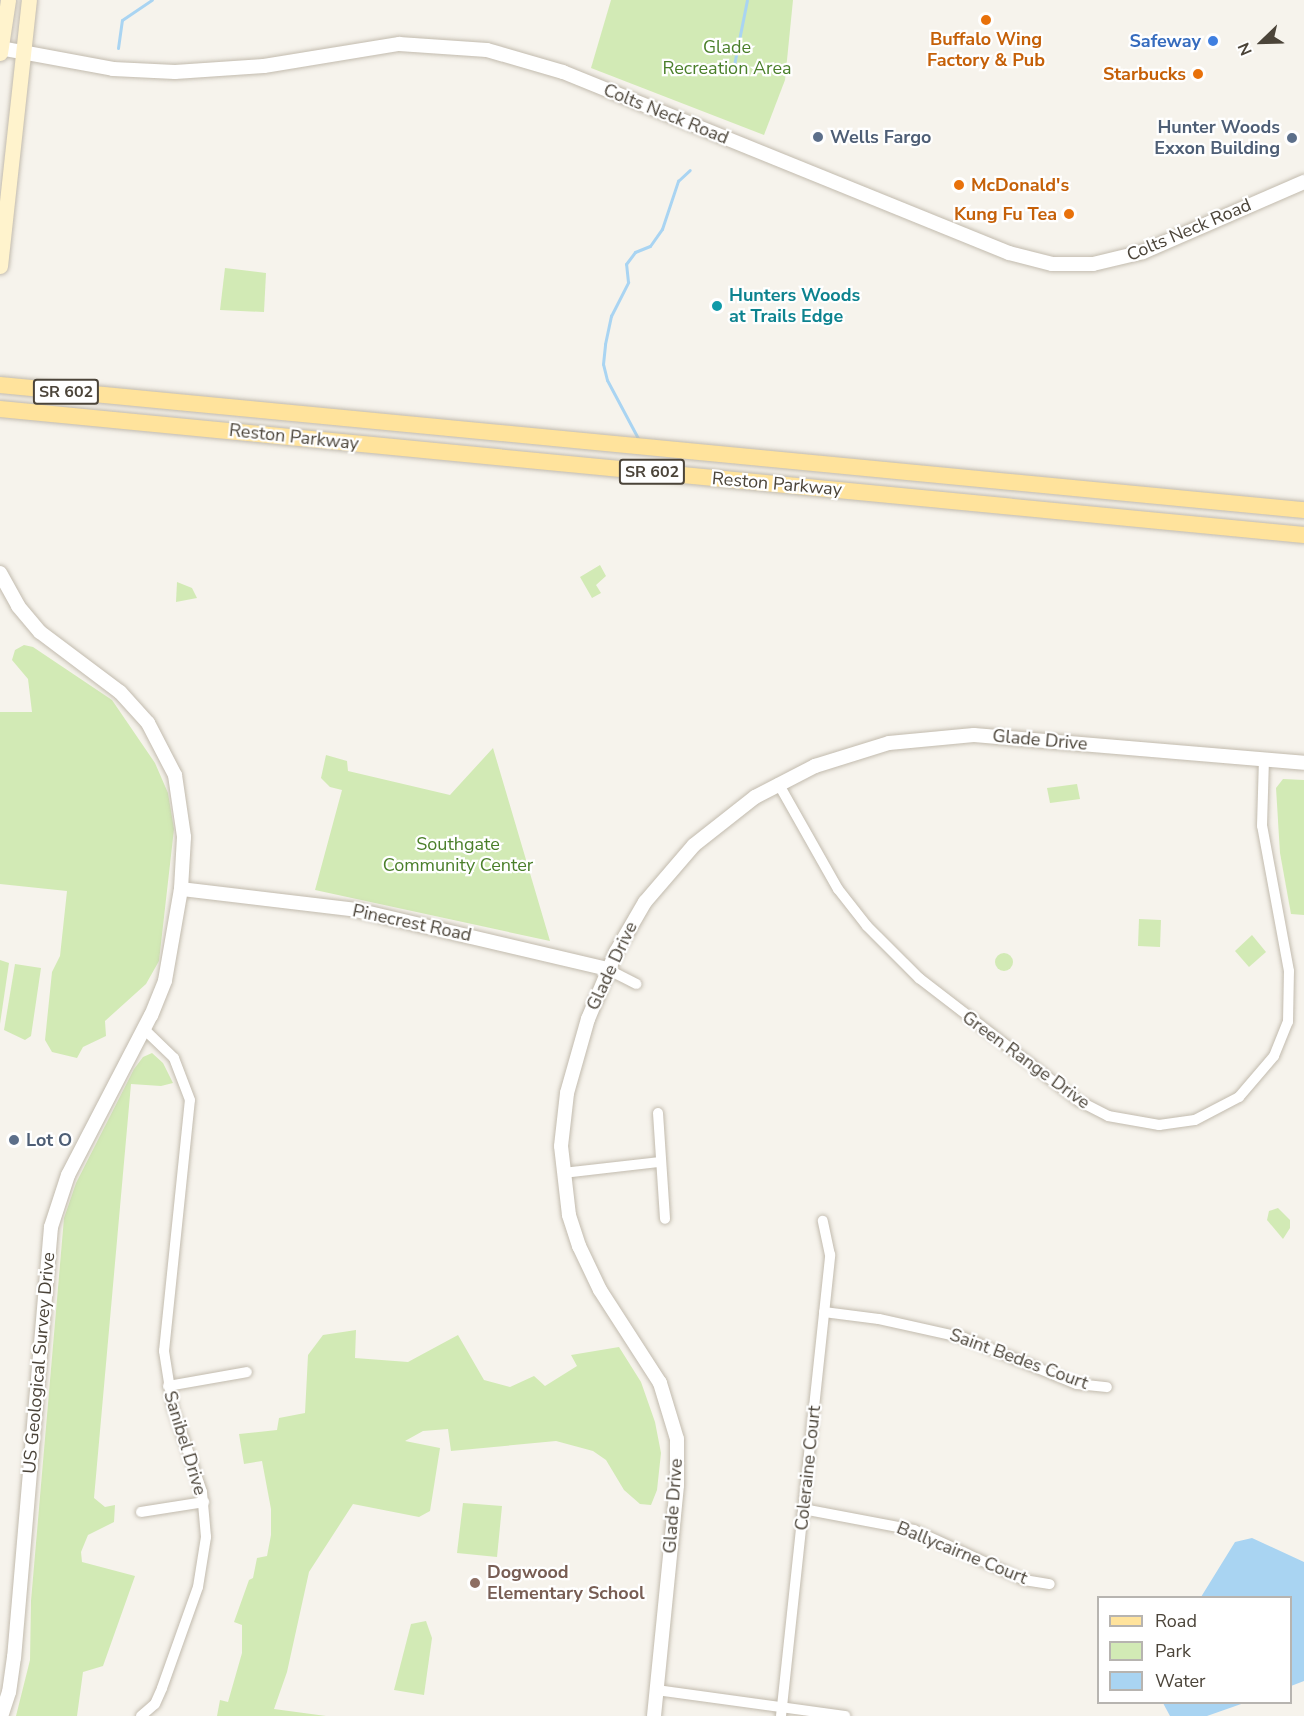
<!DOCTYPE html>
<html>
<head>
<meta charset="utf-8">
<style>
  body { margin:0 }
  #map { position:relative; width:1304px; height:1716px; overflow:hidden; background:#f6f3ec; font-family:"Nunito Sans",sans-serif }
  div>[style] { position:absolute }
  .green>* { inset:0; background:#d2eab5 }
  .round { border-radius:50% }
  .water>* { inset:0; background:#a9d4f2 }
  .stream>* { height:3px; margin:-1.5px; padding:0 1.5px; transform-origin:1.5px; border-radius:1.5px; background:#a9d4f2 }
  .roads { filter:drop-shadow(0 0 2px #c2bbae) drop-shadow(0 0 2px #c2bbae) }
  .minor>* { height:10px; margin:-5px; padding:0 5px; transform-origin:5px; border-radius:5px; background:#fff }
  .tertiary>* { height:14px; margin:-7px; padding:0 7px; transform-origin:7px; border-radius:7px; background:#fff }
  .secondary>* { height:15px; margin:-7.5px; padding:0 7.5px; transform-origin:7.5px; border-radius:7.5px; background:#fff3cd }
  .primary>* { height:16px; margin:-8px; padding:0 8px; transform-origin:8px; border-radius:8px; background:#ffe39c }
  .dots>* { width:16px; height:16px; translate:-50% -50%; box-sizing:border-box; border:3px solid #fff; border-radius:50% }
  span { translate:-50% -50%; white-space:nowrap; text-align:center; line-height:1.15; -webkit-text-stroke:4.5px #fff; paint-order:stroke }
  .shield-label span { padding:2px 4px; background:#fff; border:2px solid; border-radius:4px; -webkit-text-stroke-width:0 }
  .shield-label { font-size:16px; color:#4b4439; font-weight:700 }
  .food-label { font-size:18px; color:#c56008; font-weight:700 }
  .right { translate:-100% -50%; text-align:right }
  .left { translate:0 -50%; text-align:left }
  .shop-label { font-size:18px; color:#366cbe; font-weight:700 }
  .park-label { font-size:18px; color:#4a7f2a }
  .street-label { font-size:18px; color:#4b4439 }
  .service-label { font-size:18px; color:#4e5e75; font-weight:700 }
  .culture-label { font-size:18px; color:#0d838f; font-weight:700 }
  .education-label { font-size:18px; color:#785e54; font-weight:700 }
  .legend { position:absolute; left:1097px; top:1596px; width:195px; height:108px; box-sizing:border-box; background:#fff; border:2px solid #b7b4b0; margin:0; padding:8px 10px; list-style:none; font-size:18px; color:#4b4439 }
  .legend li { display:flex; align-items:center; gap:12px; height:30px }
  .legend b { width:30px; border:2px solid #b7b4b0 }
  .north { position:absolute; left:1232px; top:12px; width:60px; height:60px; -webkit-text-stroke:4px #fff; paint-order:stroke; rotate:247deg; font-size:16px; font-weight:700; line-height:24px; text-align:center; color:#4b4439 }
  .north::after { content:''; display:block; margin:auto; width:21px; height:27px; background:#4b4439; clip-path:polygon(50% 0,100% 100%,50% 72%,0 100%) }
</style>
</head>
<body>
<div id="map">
  <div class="green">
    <div style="clip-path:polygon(611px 0,793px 0,785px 80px,764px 135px,591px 68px)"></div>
    <div style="clip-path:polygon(225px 268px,266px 273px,264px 312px,220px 310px)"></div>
    <div style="clip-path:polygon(600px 565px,606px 576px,596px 585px,601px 593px,592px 598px,580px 577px)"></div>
    <div style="clip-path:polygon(177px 582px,192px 588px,197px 598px,176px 602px)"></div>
    <div style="clip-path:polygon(24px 645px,33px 647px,112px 700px,155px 763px,168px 793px,174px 829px,159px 961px,146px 984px,105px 1021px,106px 1036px,83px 1047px,77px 1058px,52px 1052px,45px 1040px,52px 972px,60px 956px,67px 891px,0 884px,0 712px,32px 712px,28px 679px,12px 660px,15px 650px)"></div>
    <div style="clip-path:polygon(493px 748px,550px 941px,315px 890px,342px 790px,330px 787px,321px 778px,326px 755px,347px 761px,348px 771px,450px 795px)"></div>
    <div style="clip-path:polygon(1283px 779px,1304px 780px,1304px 915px,1291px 914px,1280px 853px,1276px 788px)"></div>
    <div style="clip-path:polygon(1077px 784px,1080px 799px,1050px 803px,1047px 788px)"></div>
    <div style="clip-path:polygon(1139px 919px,1161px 920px,1160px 947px,1138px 946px)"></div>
    <div style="clip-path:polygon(1252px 935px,1266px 952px,1249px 967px,1235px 951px)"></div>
    <div class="round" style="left:995px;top:953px;width:18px;height:18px"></div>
    <div style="clip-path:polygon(0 960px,9px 963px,0 1024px)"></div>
    <div style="clip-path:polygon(15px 964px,41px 968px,31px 1036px,25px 1040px,4px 1030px)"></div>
    <div style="clip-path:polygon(152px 1053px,163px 1063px,173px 1083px,161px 1086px,131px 1084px,94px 1498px,105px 1507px,115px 1505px,114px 1522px,88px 1535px,81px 1552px,82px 1562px,135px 1576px,103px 1666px,83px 1672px,77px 1716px,16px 1716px,30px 1660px,31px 1601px,64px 1218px,76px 1183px,134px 1069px,143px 1057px)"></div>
    <div style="clip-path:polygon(1278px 1208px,1290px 1220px,1290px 1228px,1283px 1239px,1267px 1220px,1269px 1211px)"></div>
    <div style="clip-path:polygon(356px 1330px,355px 1358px,408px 1362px,458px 1335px,484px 1380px,510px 1387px,534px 1376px,545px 1386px,577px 1366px,571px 1355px,619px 1347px,641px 1382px,655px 1422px,661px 1453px,657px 1490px,651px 1505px,640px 1504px,624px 1490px,606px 1460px,593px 1451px,556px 1441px,451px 1451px,448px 1429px,423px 1431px,405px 1441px,440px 1448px,430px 1511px,419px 1517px,353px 1504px,309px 1572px,287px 1672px,274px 1709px,326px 1716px,217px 1716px,220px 1700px,228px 1702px,242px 1653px,242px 1625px,234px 1622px,249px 1580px,253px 1578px,257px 1558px,267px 1556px,271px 1535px,271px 1509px,262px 1461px,244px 1464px,239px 1434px,277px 1430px,279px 1418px,305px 1413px,308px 1355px,323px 1335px)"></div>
    <div style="clip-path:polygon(463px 1503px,502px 1506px,497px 1557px,457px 1553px)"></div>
    <div style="clip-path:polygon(426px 1621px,432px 1638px,424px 1695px,394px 1690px,411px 1624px)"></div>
  </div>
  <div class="water">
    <div style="clip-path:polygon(1252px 1538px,1304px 1562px,1304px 1681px,1291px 1686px,1290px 1598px,1201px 1597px,1235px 1542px)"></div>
    <div style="clip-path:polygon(1163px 1703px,1244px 1703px,1207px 1716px,1170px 1716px)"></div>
  </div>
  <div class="stream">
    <div style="left:118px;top:48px;width:28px;rotate:-82deg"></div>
    <div style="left:122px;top:20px;width:36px;rotate:-34deg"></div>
    <div style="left:733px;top:70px;width:71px;rotate:-78.7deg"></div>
    <div style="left:640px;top:442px;width:70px;rotate:-118deg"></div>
    <div style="left:607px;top:380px;width:16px;rotate:-104deg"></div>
    <div style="left:603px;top:364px;width:20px;rotate:-84deg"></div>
    <div style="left:605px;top:344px;width:29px;rotate:-78deg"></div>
    <div style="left:611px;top:316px;width:38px;rotate:-63deg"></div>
    <div style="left:628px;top:282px;width:18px;rotate:-96deg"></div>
    <div style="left:626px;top:264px;width:15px;rotate:-53deg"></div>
    <div style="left:635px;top:252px;width:16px;rotate:-22deg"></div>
    <div style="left:650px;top:246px;width:21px;rotate:-55deg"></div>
    <div style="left:662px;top:229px;width:51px;rotate:-71.6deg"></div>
    <div style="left:678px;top:181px;width:16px;rotate:-43deg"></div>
  </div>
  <div class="roads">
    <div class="minor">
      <div style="left:778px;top:783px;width:122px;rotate:60.5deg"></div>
      <div style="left:838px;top:889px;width:47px;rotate:51.9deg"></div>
      <div style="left:867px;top:926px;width:74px;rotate:45deg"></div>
      <div style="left:919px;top:978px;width:202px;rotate:37.6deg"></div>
      <div style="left:1079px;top:1101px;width:33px;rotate:27deg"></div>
      <div style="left:1108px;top:1116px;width:52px;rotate:10deg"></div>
      <div style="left:1159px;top:1125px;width:36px;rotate:-8deg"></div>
      <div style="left:1195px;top:1120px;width:50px;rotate:-27.6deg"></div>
      <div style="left:1239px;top:1097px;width:54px;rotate:-49.5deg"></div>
      <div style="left:1274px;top:1056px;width:37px;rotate:-68deg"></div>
      <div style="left:1288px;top:1022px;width:51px;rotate:-88.9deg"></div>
      <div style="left:1289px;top:971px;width:147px;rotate:-100.5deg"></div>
      <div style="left:1262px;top:826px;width:66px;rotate:-88.3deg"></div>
      <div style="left:607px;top:969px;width:33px;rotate:27deg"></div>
      <div style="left:658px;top:1113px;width:106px;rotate:86.2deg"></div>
      <div style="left:563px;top:1173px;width:98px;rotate:-6.5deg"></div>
      <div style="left:824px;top:1312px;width:55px;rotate:7.3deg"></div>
      <div style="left:879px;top:1319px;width:87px;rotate:12.6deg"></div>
      <div style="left:964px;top:1338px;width:122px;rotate:22.2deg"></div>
      <div style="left:1077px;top:1384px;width:30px;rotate:6deg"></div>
      <div style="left:168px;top:1386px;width:80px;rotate:-10deg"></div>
      <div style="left:803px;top:1509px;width:113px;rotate:10.7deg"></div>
      <div style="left:914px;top:1530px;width:121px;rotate:24.4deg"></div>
      <div style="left:1024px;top:1580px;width:26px;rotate:9deg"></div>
      <div style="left:141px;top:1512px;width:64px;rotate:-9deg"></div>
      <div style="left:656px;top:1690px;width:191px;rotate:7.8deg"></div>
      <div style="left:141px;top:1716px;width:18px;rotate:-41deg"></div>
      <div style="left:155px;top:1704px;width:17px;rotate:-66deg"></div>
      <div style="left:162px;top:1688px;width:107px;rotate:-70.4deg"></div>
      <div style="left:198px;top:1587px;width:51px;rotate:-80.9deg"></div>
      <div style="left:206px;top:1537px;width:45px;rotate:-95.1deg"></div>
      <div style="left:202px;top:1492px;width:89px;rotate:-109deg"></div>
      <div style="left:173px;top:1408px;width:58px;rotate:-99deg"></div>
      <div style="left:164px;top:1351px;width:252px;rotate:-84.1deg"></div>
      <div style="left:190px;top:1100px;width:45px;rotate:-110.9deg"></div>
      <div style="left:174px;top:1058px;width:42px;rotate:-136deg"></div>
      <div style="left:781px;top:1716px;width:464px;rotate:-83.9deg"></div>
      <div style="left:830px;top:1255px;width:35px;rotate:-102deg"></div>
    </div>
    <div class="tertiary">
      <div style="left:0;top:48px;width:115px;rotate:10.5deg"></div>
      <div style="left:113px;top:69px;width:62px;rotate:2.8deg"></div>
      <div style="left:175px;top:72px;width:89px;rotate:-3.9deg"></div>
      <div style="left:264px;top:66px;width:137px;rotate:-9.3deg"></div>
      <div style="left:399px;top:44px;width:88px;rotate:3.9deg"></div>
      <div style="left:487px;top:50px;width:79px;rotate:16.1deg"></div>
      <div style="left:563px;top:72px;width:481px;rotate:22.1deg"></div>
      <div style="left:1009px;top:253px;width:44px;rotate:14.3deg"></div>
      <div style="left:1052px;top:264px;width:41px"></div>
      <div style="left:1093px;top:264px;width:51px;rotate:-13.5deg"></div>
      <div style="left:1143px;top:252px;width:176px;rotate:-23.5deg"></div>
      <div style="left:0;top:573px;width:38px;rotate:61deg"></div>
      <div style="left:18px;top:606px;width:34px;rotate:50deg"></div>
      <div style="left:40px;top:632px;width:100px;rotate:36.9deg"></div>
      <div style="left:120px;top:692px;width:42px;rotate:47.9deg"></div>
      <div style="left:148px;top:723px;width:59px;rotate:62.6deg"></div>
      <div style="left:175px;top:775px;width:63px;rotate:81.7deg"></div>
      <div style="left:184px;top:837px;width:52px;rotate:93.3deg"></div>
      <div style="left:181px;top:889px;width:93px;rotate:99.9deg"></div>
      <div style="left:165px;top:981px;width:37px;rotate:112deg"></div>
      <div style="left:151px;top:1015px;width:180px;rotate:117.4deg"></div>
      <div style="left:68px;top:1175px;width:55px;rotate:108.1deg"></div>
      <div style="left:51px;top:1227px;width:432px;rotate:94.9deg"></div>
      <div style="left:14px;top:1657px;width:35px;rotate:98deg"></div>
      <div style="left:9px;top:1692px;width:25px;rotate:108deg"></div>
      <div style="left:181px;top:889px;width:176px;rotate:6.8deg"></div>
      <div style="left:356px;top:910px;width:258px;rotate:13.2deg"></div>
      <div style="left:654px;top:1716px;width:232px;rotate:-84.3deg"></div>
      <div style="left:677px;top:1485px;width:46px;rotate:-90deg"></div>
      <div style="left:677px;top:1439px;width:59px;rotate:-106.9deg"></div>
      <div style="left:660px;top:1383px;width:111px;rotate:-122.8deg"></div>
      <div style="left:600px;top:1290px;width:49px;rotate:-115.5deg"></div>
      <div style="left:579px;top:1246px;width:33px;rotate:-108deg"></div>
      <div style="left:569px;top:1215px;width:69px;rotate:-96.6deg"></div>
      <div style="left:561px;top:1146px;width:53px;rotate:-83.5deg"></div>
      <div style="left:567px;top:1093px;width:77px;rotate:-74.2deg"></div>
      <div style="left:588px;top:1019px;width:73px;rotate:-67.3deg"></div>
      <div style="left:616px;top:952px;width:58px;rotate:-59.9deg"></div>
      <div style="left:645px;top:902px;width:75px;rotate:-49.3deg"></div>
      <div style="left:694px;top:845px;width:78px;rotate:-38.2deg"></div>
      <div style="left:755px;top:797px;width:68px;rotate:-27.3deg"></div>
      <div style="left:815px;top:766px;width:77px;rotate:-17.3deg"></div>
      <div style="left:889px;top:743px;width:85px;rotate:-5.4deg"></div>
      <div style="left:974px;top:735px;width:331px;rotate:4.8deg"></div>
    </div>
    <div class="secondary">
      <div style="left:0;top:53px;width:54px;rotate:-81.4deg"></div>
      <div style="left:0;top:266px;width:268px;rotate:-83.8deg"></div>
    </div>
    <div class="primary">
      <div style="left:0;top:385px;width:1310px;rotate:5.48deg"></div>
      <div style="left:0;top:409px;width:1310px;rotate:5.52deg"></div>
    </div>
  </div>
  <div class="dots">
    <div style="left:986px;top:20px;background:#e8710a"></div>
    <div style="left:1213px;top:41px;background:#3f7fe0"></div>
    <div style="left:1198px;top:74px;background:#e8710a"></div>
    <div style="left:818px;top:137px;background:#5c6f8a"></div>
    <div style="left:1292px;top:138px;background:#5c6f8a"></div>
    <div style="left:959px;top:185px;background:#e8710a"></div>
    <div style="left:1069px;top:214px;background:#e8710a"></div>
    <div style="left:717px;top:306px;background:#0f9aa8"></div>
    <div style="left:14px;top:1140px;background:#5c6f8a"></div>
    <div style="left:475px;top:1583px;background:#8d6e63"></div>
  </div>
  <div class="shield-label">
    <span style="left:66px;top:392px">SR 602</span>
    <span style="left:652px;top:472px">SR 602</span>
  </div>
  <div class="food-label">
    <span style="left:986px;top:50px">Buffalo Wing<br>Factory &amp; Pub</span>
    <span class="right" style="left:1186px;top:74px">Starbucks</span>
    <span class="left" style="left:971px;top:185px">McDonald's</span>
    <span class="right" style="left:1057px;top:214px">Kung Fu Tea</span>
  </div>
  <div class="shop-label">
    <span class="right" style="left:1201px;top:41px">Safeway</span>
  </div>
  <div class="park-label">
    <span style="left:727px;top:58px">Glade<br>Recreation Area</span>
    <span style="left:458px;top:855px">Southgate<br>Community Center</span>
  </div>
  <div class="street-label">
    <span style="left:666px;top:114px;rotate:22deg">Colts Neck Road</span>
    <span style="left:1189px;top:230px;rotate:-23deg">Colts Neck Road</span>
    <span style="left:294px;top:437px;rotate:6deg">Reston Parkway</span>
    <span style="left:777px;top:484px;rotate:5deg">Reston Parkway</span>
    <span style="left:1040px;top:740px;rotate:5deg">Glade Drive</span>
    <span style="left:412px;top:923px;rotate:12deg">Pinecrest Road</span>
    <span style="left:612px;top:966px;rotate:-65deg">Glade Drive</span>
    <span style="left:1026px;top:1060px;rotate:36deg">Green Range Drive</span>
    <span style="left:1019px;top:1359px;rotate:20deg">Saint Bedes Court</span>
    <span style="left:39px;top:1363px;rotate:-85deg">US Geological Survey Drive</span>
    <span style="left:185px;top:1443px;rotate:73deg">Sanibel Drive</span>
    <span style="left:808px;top:1468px;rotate:-84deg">Coleraine Court</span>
    <span style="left:673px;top:1506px;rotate:-86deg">Glade Drive</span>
    <span style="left:962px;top:1553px;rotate:22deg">Ballycairne Court</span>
  </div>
  <div class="service-label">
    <span class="right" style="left:1280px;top:138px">Hunter Woods<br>Exxon Building</span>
    <span class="left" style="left:830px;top:137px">Wells Fargo</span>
    <span class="left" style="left:26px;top:1140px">Lot O</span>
  </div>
  <div class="culture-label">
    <span class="left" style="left:729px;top:306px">Hunters Woods<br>at Trails Edge</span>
  </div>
  <div class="education-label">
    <span class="left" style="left:487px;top:1583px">Dogwood<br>Elementary School</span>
  </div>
  <ul class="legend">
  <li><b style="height:8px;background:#ffe39c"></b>Road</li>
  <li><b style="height:16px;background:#d2eab5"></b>Park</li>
  <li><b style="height:16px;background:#a9d4f2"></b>Water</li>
  </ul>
  <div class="north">N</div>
</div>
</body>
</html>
